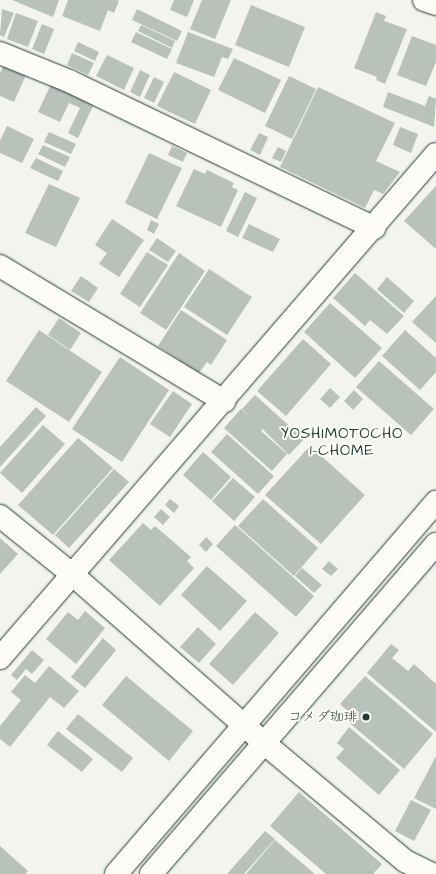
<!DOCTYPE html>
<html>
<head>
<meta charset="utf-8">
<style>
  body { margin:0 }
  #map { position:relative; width:436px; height:874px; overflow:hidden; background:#f4f4ef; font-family:"Architects Daughter","Klee One",sans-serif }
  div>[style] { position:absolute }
  .building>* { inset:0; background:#b9c1bb }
  .roads { filter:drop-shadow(0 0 1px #1f3d34) drop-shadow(0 0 1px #1f3d34) }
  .minor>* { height:22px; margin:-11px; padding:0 11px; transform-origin:11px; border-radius:11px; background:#fdfcf7 }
  .dots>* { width:11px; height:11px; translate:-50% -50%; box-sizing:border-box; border:2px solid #fdfcf7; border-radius:50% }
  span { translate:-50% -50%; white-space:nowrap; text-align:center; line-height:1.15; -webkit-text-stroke:4px #fdfcf7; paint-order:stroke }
  .poi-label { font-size:14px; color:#1f3d34 }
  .right { translate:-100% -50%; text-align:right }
  .neighbourhood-label { font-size:15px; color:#1f3d34; letter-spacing:1px }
</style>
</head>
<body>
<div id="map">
  <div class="building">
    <div style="clip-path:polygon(12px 0,59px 0,53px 17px)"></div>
    <div style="clip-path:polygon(68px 0,116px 0,119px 1px,114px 13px,108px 10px,100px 31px,62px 16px)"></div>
    <div style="clip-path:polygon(174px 0,194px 0,187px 17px,170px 10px)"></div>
    <div style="clip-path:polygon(202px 0,231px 0,215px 39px,190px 29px)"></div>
    <div style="clip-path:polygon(251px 5px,305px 27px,289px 67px,235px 45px)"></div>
    <div style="clip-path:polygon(2px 9px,14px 13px,4px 37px,0 35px)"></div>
    <div style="clip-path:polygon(137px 9px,182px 31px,177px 41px,132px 20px)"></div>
    <div style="clip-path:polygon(376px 12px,386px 16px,384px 21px,407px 29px,385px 84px,376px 80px,377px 77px,354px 68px)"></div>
    <div style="clip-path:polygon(16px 13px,38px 21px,28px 47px,7px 39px)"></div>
    <div style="clip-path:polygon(42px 24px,54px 29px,44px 54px,32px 49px)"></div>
    <div style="clip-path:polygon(141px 25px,175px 41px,172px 48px,138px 31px)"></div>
    <div style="clip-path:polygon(136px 32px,172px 49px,167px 59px,131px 42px)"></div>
    <div style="clip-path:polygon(188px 32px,233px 49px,228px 59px,222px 57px,214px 77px,176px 63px)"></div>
    <div style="clip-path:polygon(412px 36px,436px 45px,436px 62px,426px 86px,397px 75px)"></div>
    <div style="clip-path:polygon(78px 42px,99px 52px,95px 61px,74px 51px)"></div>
    <div style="clip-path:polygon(72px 53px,94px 63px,88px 75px,67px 65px)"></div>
    <div style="clip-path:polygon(107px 55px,134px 68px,124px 90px,96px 76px)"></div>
    <div style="clip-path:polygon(234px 58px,281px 80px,265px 113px,218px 90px)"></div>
    <div style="clip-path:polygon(4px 65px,26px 75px,14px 102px,0 96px,0 73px)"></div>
    <div style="clip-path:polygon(140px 70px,150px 75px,140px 97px,130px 92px)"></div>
    <div style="clip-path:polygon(174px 72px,211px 90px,195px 124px,157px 106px)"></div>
    <div style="clip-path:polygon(289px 76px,316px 89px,292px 139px,265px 126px)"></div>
    <div style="clip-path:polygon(154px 77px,164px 82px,154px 103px,144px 98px)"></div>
    <div style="clip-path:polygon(51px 84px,94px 104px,78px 138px,68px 133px,80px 108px,69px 103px,60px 122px,38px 112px)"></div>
    <div style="clip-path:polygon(318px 87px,395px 123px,376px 161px,400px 172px,383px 194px,374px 190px,365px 208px,280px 167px)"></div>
    <div style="clip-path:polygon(388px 92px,425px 106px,419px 121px,383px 107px)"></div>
    <div style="clip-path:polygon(429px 96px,436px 99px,434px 127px,419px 121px)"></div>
    <div style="clip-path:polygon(7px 126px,34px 139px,22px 163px,0 153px,0 141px)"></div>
    <div style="clip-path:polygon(400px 127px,418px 134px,411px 153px,393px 145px)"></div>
    <div style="clip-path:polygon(49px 132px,76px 144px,71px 154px,44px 142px)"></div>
    <div style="clip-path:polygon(259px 133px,268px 137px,260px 155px,250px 150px)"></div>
    <div style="clip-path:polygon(43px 145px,70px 157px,65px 167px,38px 154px)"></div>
    <div style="clip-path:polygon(172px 146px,187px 153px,183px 162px,168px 155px)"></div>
    <div style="clip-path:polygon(278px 147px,286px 151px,281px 162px,272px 158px)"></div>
    <div style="clip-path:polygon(149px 153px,182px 168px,157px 219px,125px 203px)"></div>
    <div style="clip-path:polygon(36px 158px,63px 171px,58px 181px,30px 168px)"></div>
    <div style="clip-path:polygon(194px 169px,205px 174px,207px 170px,234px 183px,232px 187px,238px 190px,221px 227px,176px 206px)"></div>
    <div style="clip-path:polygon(49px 184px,80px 198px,56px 247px,25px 233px)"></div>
    <div style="clip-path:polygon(436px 186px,436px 249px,404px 221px)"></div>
    <div style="clip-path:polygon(245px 192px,257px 198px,238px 237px,226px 231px)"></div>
    <div style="clip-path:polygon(112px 219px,144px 240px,119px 277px,99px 264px,107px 253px,95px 245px)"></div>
    <div style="clip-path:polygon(151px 220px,159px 224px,154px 234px,147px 230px)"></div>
    <div style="clip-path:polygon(249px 224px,280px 239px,273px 252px,242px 238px)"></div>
    <div style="clip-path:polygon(157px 238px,176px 251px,168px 262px,149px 250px)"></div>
    <div style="clip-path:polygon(147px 252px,168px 265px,140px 307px,120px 294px)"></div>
    <div style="clip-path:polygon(179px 253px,205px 271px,166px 330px,140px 313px)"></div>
    <div style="clip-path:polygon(209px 269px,252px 297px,227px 335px,184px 307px)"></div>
    <div style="clip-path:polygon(355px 273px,404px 316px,387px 334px,370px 320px,365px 326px,333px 298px)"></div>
    <div style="clip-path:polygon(81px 276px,98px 288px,89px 302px,71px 291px)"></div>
    <div style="clip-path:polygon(387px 277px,414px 301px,404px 313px,377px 289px)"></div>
    <div style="clip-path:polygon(436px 296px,436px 343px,412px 322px)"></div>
    <div style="clip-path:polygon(330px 303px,382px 348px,355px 378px,304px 332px)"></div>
    <div style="clip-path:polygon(181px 310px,227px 340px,211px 365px,207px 362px,199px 373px,158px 346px)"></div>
    <div style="clip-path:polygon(59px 318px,81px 333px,70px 350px,48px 335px)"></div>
    <div style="clip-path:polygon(39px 330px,102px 372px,69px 422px,6px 381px)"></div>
    <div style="clip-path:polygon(405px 330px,436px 358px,436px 372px,420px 390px,382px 356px)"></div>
    <div style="clip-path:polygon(303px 339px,331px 364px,286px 416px,257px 391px)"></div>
    <div style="clip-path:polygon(120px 357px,169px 390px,122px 462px,72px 429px)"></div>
    <div style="clip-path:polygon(379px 361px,434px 409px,411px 435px,356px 387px)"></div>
    <div style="clip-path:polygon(330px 388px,340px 397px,330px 408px,320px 399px)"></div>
    <div style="clip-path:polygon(354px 390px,363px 399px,353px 410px,344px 401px)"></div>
    <div style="clip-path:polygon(173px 391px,192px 404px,170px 437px,150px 424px)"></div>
    <div style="clip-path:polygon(255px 395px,304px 439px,289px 455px,242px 409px)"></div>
    <div style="clip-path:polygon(36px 407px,46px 416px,0 467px,0 447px)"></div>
    <div style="clip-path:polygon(241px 409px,263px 428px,261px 431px,287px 454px,272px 471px,224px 428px)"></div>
    <div style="clip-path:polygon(43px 425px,65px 444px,22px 493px,0 473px)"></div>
    <div style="clip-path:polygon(227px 434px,274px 476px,258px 494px,211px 452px)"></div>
    <div style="clip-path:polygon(78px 438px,113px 468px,53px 535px,18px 505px)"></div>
    <div style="clip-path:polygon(310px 446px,365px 495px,321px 544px,265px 495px)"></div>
    <div style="clip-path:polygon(203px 452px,231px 477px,211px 500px,183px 475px)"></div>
    <div style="clip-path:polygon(114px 469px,129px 482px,69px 548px,55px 535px)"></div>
    <div style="clip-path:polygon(233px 478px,255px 497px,234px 521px,212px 501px)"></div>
    <div style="clip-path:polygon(170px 499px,179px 506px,174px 513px,165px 505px)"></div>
    <div style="clip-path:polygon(263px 499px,318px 548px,294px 576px,238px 526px)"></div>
    <div style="clip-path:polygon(161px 509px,170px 517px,163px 525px,154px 517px)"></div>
    <div style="clip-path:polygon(143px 523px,151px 530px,155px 526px,191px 557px,187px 561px,194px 568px,160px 606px,109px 560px)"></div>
    <div style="clip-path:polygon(235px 525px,314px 596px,296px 617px,216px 546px)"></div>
    <div style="clip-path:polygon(206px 537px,213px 544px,206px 552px,199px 545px)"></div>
    <div style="clip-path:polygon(0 538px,18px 554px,0 574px)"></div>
    <div style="clip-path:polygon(329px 561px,338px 569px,331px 576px,322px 569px)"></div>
    <div style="clip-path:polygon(207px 566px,247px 601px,220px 631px,181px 595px)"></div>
    <div style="clip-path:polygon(302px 568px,322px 585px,314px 593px,295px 576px)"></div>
    <div style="clip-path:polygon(85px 611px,105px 628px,76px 664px,46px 639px,68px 612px,78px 620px)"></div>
    <div style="clip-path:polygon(255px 612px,279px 633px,233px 685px,209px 664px)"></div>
    <div style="clip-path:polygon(198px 627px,216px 644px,199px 663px,180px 647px)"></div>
    <div style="clip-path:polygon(103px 638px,116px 650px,85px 688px,71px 677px)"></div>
    <div style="clip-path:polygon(391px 644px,399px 650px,392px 658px,408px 671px,414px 664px,436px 684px,436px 732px,367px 673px)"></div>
    <div style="clip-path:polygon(32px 650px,44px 660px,32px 674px,26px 669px,17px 680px,11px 675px)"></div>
    <div style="clip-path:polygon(49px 666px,79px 691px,64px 708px,50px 697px,10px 747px,0 739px,0 726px,21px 700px,11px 692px,25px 675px,35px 683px)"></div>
    <div style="clip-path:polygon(126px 676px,193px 731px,169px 761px,102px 705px)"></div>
    <div style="clip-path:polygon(365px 676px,433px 734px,404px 769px,347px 721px,352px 715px,340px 704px)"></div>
    <div style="clip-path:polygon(78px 714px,133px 758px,122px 772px,66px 729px)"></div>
    <div style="clip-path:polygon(349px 727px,400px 770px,379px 795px,336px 758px,344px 749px,337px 743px)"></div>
    <div style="clip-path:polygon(58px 731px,93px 759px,82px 772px,47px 745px)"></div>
    <div style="clip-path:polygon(436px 756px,436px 809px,414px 798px)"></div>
    <div style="clip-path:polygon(299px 792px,382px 864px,373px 874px,326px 874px,270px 826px)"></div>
    <div style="clip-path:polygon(411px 800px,431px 810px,414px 841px,395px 831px)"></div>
    <div style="clip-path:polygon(265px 831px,275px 839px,244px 874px,227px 874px)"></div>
    <div style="clip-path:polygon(275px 840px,315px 874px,246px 874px)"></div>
    <div style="clip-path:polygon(0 846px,28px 871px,25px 874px,0 874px)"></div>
  </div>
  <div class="roads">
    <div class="minor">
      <div style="left:424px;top:0;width:13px;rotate:18deg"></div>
      <div style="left:0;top:53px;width:74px;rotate:22.1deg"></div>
      <div style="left:69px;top:81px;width:339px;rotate:25.7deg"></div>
      <div style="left:0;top:266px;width:262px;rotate:31.1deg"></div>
      <div style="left:0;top:516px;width:94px;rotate:38.9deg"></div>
      <div style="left:73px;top:575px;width:254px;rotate:41.3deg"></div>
      <div style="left:264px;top:743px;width:184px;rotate:39.9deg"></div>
      <div style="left:405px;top:861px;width:30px;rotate:26deg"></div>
      <div style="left:0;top:658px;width:666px;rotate:-49.14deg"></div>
      <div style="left:116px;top:874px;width:491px;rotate:-49.3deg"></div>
      <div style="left:151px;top:874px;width:436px;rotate:-49.2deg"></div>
    </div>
  </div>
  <div class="dots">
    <div style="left:366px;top:717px;background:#1f3d34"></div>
  </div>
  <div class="poi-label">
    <span class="right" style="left:358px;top:717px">コメダ珈琲</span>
  </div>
  <div class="neighbourhood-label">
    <span style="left:342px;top:442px">YOSHIMOTOCHO<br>1-CHOME</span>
  </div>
</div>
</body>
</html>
